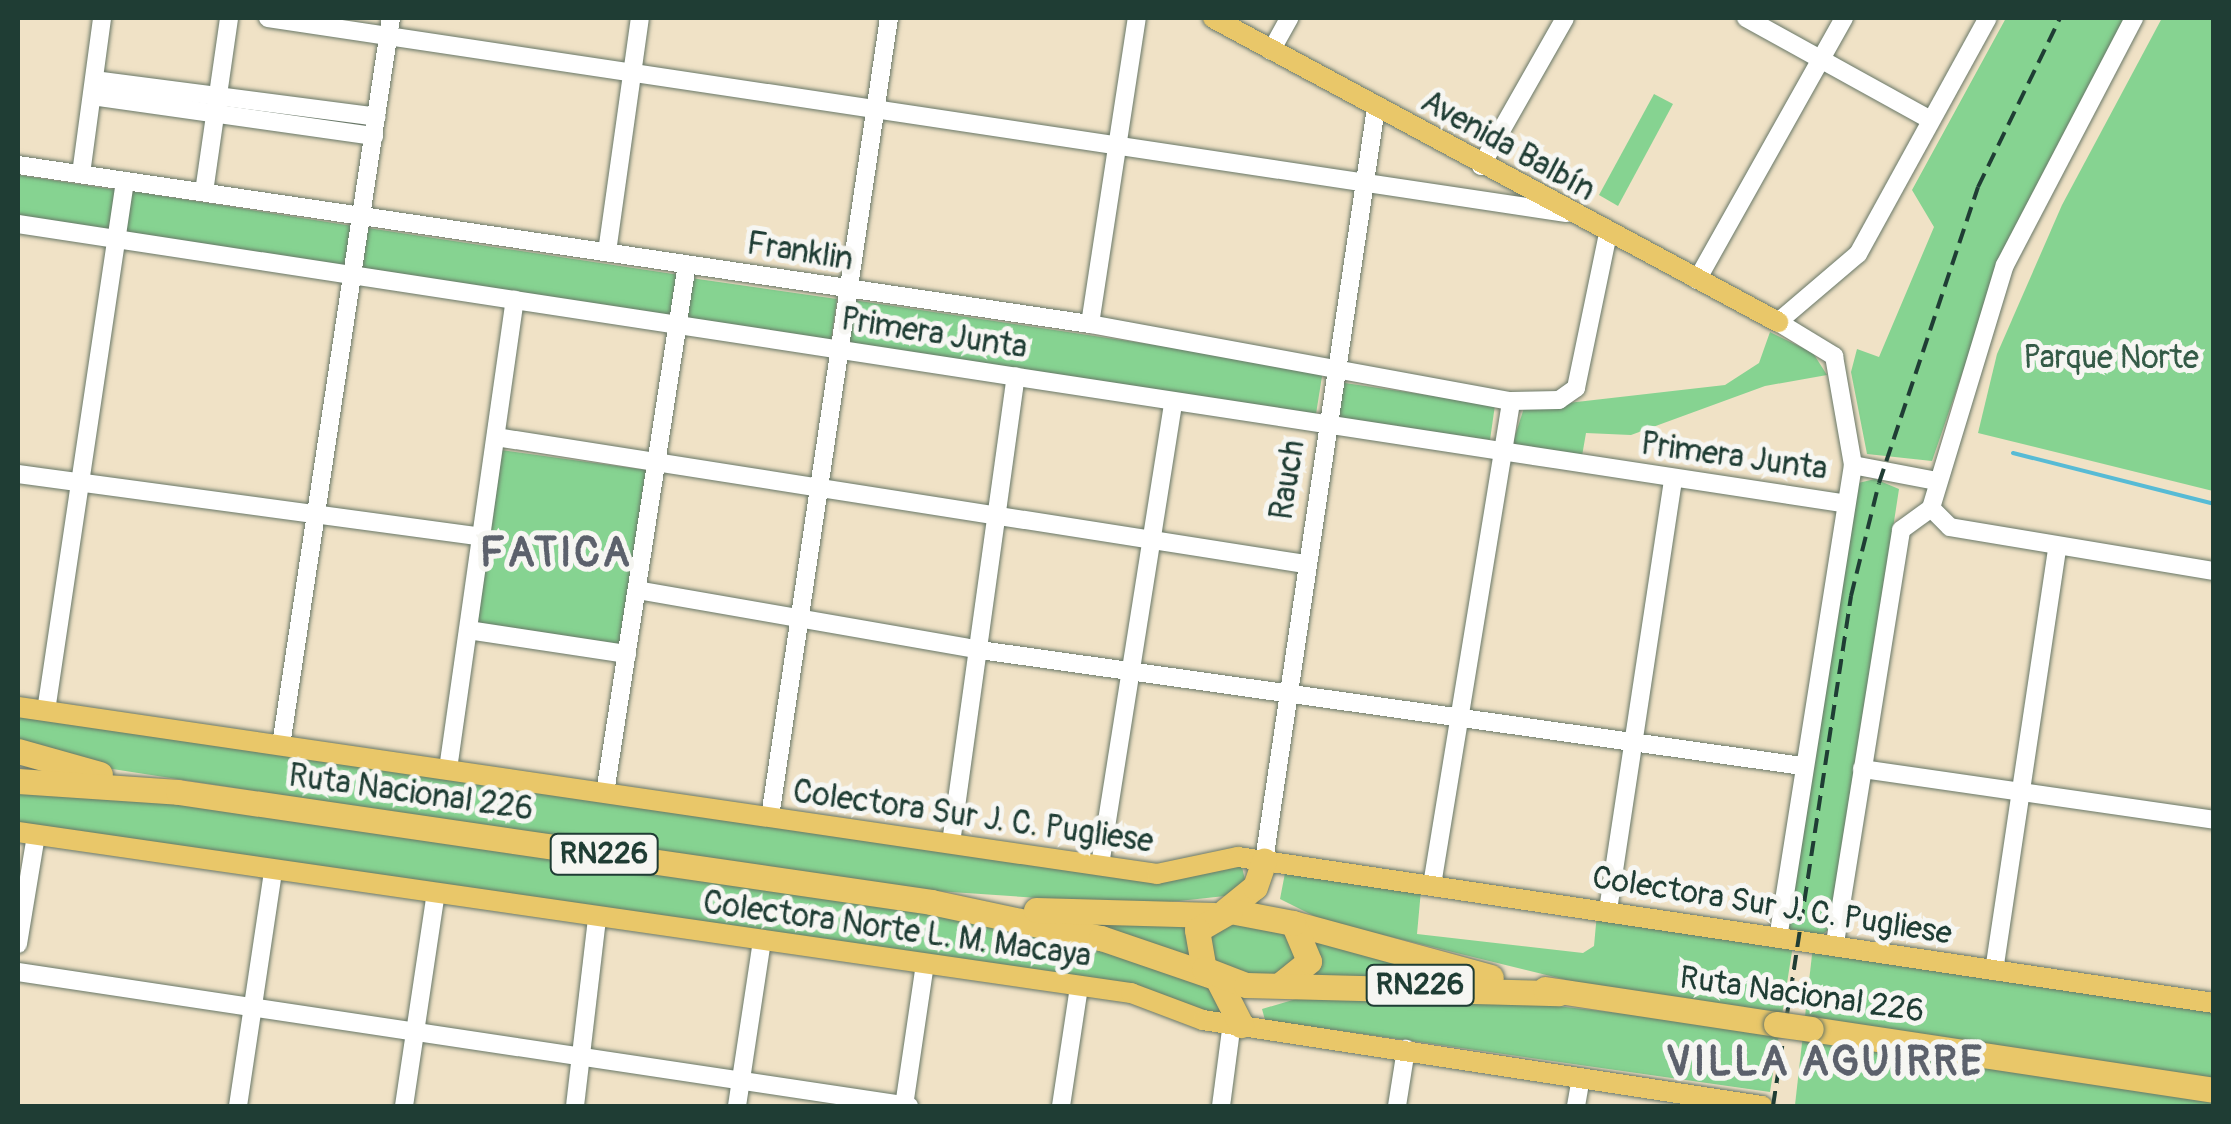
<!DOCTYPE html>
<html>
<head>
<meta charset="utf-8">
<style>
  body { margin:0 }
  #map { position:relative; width:2231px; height:1124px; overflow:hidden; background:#f0e2c6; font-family:Pangolin,sans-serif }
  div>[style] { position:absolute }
  .green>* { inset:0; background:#86d391 }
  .stream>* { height:4px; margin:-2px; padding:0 2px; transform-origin:2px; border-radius:2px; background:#57bbd5 }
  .roads { filter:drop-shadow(0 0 2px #687767) drop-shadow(0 0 2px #687767) }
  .minor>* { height:18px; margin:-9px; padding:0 9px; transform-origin:9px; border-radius:9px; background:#fff }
  .major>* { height:20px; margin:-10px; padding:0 10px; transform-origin:10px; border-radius:10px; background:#e9c769 }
  .highway>* { height:25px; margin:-12.5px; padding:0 12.5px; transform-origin:12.5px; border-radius:12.5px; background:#e9c769 }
  .rail>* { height:4px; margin-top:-2px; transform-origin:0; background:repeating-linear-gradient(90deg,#1f3d34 0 15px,transparent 0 23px) }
  .bridges { filter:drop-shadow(0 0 2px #687767) drop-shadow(0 0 2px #687767) }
  .highway-bridge>* { height:25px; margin:-12.5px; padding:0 12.5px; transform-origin:12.5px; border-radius:12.5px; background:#e9c769 }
  span { translate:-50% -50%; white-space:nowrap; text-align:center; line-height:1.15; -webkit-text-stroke:10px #f6f6f2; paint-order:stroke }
  .shield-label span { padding:2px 8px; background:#f6f6f2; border:2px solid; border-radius:8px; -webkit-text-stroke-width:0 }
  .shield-label { font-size:30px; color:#1f3d34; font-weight:700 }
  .street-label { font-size:32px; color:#1f3d34 }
  .park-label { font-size:32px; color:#345b47 }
  .district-label { font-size:42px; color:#5c616c; font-weight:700; letter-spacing:2.5px }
  .frame { position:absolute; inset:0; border:20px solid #1f3d34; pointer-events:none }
</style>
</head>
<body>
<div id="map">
  <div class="green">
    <div style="clip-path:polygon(2006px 18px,2130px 18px,2003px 255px,1932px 461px,1867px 454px,1851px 372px,1857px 349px,1879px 357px,1934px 227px,1912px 190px)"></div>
    <div style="clip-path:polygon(2162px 18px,2213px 18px,2213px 491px,1978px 433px,1997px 354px,2062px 205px)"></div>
    <div style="clip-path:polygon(1654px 94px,1673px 104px,1618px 206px,1599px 195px)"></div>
    <div style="clip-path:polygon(18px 175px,116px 190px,109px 232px,18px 219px)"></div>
    <div style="clip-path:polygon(130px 191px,353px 226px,346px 269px,124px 234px)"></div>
    <div style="clip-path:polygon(368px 228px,680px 275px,674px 317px,362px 270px)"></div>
    <div style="clip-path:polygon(691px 278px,837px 299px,831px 341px,685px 320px)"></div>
    <div style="clip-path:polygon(853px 300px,1323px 370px,1316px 414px,846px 345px)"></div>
    <div style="clip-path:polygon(1770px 332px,1813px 353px,1827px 375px,1765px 386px,1631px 435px,1586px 433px,1582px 456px,1512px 445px,1524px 408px,1725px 385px,1759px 363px)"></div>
    <div style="clip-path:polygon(1338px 382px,1495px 405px,1490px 440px,1333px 418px)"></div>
    <div style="clip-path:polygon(501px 450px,646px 470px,621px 644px,476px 624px)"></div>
    <div style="clip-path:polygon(1875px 479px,1899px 489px,1832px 927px,1819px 937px,1786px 928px,1854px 484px)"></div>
    <div style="clip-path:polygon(18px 711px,1065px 865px,1225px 863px,1242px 867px,1246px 884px,1225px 896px,1142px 905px,877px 887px,106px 768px,18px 741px)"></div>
    <div style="clip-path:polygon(18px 790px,174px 800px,931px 911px,1103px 949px,1207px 985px,1222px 1013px,18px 825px)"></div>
    <div style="clip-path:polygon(1285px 873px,1421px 890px,1417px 934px,1583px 953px,1594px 946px,1597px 913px,1793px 945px,1770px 1092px,1265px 1020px,1262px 1009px,1303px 997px,1514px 1001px,1775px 1031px,1322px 920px,1280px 899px)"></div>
    <div style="clip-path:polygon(1020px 912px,1198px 918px,1187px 943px,1192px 965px)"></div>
    <div style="clip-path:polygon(1214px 922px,1281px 925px,1304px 952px,1277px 979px,1212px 965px,1204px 933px)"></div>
    <div style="clip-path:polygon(1313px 933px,1490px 983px,1307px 979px)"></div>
    <div style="clip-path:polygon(1813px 946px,2213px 1009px,2213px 1106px,1795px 1105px)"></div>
  </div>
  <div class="stream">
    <div style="left:2013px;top:453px;width:207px;rotate:14.2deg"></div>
  </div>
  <div class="roads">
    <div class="minor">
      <div style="left:268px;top:18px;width:1313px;rotate:8.54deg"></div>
      <div style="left:1746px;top:18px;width:211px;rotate:28.9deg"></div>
      <div style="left:1271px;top:51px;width:38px;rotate:-61deg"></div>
      <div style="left:94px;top:80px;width:285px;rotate:7.4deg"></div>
      <div style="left:92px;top:96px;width:285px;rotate:8.1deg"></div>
      <div style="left:18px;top:165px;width:1084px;rotate:8.44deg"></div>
      <div style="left:1090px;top:324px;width:428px;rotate:10.4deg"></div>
      <div style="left:1511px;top:401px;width:48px;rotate:-1.2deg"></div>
      <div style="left:1559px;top:400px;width:21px;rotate:-35deg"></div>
      <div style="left:1576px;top:388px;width:157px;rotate:-78.3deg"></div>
      <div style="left:1481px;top:166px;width:170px;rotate:-60.4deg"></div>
      <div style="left:81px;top:174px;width:157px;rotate:-82.3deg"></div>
      <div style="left:204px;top:192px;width:176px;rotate:-81.8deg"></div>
      <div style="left:18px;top:224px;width:1844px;rotate:8.7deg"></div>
      <div style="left:607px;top:252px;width:236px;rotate:-82deg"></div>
      <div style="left:1697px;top:280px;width:300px;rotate:-60.7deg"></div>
      <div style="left:1778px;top:322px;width:66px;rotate:31.3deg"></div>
      <div style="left:1834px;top:356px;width:111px;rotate:80.1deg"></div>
      <div style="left:1853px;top:465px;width:474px;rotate:99deg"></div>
      <div style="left:1778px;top:322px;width:105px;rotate:-40.4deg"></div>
      <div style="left:1858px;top:254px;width:269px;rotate:-61.2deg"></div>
      <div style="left:1090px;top:324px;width:310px;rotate:-81.3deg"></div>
      <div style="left:496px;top:437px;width:819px;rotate:8.92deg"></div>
      <div style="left:1853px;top:465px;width:86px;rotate:10.8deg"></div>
      <div style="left:18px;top:474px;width:467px;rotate:7.7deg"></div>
      <div style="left:1931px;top:508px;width:254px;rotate:-73.1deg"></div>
      <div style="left:2005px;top:265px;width:279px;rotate:-62.4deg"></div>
      <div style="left:1931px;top:508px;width:27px;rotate:45deg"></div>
      <div style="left:1950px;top:527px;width:268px;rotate:9.5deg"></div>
      <div style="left:637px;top:590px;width:348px;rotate:9.9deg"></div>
      <div style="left:980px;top:650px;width:830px;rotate:8.03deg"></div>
      <div style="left:468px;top:630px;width:161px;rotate:8.6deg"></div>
      <div style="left:46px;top:711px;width:536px;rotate:-81.52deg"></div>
      <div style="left:281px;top:745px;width:735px;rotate:-81.4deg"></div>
      <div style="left:448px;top:769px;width:474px;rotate:-81.9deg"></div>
      <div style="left:1862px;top:769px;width:356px;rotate:8.2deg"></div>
      <div style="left:605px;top:793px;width:535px;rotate:-81.19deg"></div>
      <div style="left:770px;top:817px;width:808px;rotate:-81.53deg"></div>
      <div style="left:951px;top:843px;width:471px;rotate:-82.1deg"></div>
      <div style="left:1264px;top:861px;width:761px;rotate:-81.54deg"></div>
      <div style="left:1100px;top:865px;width:469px;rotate:-81deg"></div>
      <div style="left:1432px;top:885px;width:490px;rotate:-80.7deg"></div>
      <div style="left:1608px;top:910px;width:436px;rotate:-81.4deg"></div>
      <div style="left:1835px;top:943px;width:418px;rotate:-80.9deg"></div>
      <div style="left:1901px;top:530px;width:37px;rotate:-36deg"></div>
      <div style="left:18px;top:944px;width:110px;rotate:-80.6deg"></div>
      <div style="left:1994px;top:971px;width:428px;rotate:-81.5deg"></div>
      <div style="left:18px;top:972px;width:901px;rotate:8.55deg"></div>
      <div style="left:238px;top:1106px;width:238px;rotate:-81.5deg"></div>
      <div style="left:404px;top:1106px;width:215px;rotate:-81.5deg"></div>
      <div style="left:575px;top:1106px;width:188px;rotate:-83.3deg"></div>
      <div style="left:737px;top:1106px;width:167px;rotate:-81.4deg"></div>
      <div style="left:904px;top:1106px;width:144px;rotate:-81.6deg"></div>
      <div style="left:1061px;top:1106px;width:120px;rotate:-81.4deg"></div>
      <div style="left:1221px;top:1106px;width:84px;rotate:-82.5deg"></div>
      <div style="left:1397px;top:1106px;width:58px;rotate:-81deg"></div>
      <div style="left:1576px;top:1106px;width:28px;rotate:-80deg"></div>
    </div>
    <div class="major">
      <div style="left:1213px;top:18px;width:642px;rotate:28.28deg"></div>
      <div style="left:18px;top:707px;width:1151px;rotate:8.34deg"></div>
      <div style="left:1157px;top:874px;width:83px;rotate:-11.9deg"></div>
      <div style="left:1238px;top:857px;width:987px;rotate:8.51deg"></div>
      <div style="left:18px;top:832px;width:1125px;rotate:8.23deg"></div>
      <div style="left:1131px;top:993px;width:77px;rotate:20.6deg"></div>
      <div style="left:1203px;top:1020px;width:566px;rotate:8.75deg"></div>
    </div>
    <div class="highway">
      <div style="left:18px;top:751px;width:85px;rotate:15.7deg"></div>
      <div style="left:18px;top:781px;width:160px;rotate:3.9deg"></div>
      <div style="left:178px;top:792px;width:761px;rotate:8.31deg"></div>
      <div style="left:931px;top:902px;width:174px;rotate:12deg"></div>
      <div style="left:1101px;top:938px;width:117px;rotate:18.9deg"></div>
      <div style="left:1036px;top:910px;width:178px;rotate:1.6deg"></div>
      <div style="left:1225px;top:911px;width:38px;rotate:-39deg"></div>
      <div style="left:1255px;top:887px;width:28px;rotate:-71deg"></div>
      <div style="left:1293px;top:923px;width:205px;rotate:15.3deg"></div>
      <div style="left:1217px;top:978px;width:53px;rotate:62.9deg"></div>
      <div style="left:1281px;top:984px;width:36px;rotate:-39deg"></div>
      <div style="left:1309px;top:961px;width:41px;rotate:-112.8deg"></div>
      <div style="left:1293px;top:923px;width:64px;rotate:-169.2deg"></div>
      <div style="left:1230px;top:911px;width:38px;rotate:150deg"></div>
      <div style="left:1197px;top:930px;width:40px;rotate:80deg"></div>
      <div style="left:1204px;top:969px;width:45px;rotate:20.9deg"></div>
      <div style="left:1246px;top:985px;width:313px;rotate:1.5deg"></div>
      <div style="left:1545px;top:989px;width:234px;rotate:8.6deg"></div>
      <div style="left:1811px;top:1029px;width:408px;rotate:8.6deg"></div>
    </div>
  </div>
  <div class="rail">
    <div style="left:1773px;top:1106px;width:516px;rotate:-81.3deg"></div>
    <div style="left:1851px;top:596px;width:116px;rotate:-76.1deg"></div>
    <div style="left:1879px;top:483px;width:312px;rotate:-71.5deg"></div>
    <div style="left:1978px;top:187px;width:188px;rotate:-64.1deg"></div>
  </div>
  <div class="bridges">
    <div class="highway-bridge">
      <div style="left:1776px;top:1024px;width:35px;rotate:8deg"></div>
    </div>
  </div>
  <div class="shield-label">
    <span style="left:604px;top:854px">RN226</span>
    <span style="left:1420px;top:985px">RN226</span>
  </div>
  <div class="street-label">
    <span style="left:1508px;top:146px;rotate:29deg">Avenida Balbín</span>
    <span style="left:800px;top:252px;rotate:9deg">Franklin</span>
    <span style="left:934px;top:334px;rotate:9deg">Primera Junta</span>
    <span style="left:1734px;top:457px;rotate:8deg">Primera Junta</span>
    <span style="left:1288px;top:480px;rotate:-81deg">Rauch</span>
    <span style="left:411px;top:793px;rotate:8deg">Ruta Nacional 226</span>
    <span style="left:973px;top:817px;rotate:8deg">Colectora Sur J. C. Pugliese</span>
    <span style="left:1772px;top:906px;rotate:9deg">Colectora Sur J. C. Pugliese</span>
    <span style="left:897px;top:930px;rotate:8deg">Colectora Norte L. M. Macaya</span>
    <span style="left:1802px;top:995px;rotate:8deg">Ruta Nacional 226</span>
  </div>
  <div class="park-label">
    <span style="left:2111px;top:358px">Parque Norte</span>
  </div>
  <div class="district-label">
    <span style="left:556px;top:553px">FATICA</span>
    <span style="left:1825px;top:1062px">VILLA AGUIRRE</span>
  </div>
  <div class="frame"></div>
</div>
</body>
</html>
